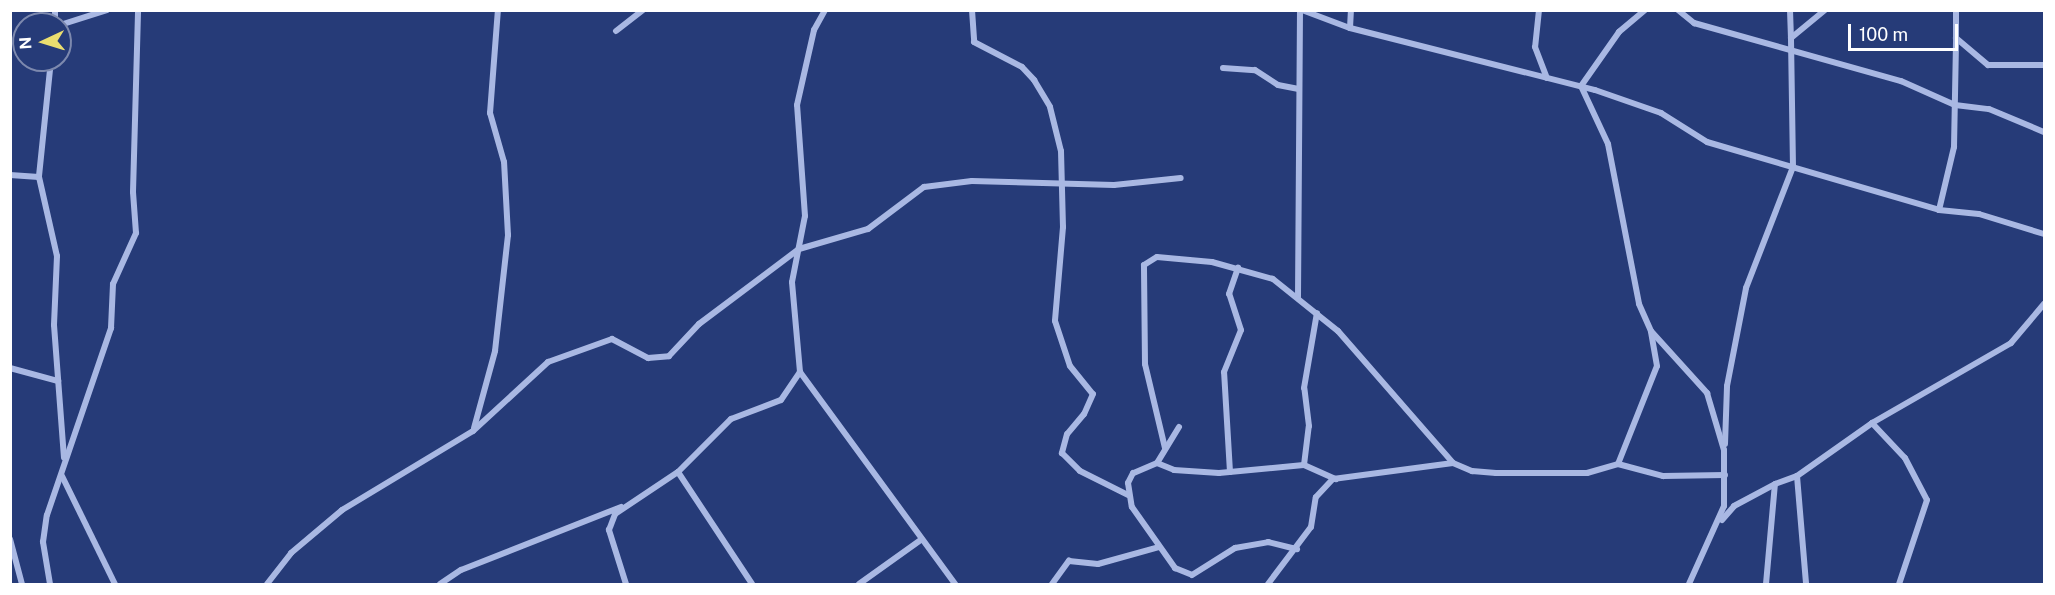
<!DOCTYPE html>
<html>
<head>
<meta charset="utf-8">
<style>
  body { margin:0 }
  #map { position:relative; width:2055px; height:595px; overflow:hidden; background:#263b78; font-family:"Public Sans",sans-serif }
  div>[style] { position:absolute }
  .street>* { height:6px; margin:-3px; padding:0 3px; transform-origin:3px; border-radius:3px; background:#a9b8e3 }
  span { translate:-50% -50%; white-space:nowrap; text-align:center; line-height:1.15; -webkit-text-stroke:6px #263b78; paint-order:stroke }
  .frame { position:absolute; inset:0; border:12px solid #fff; pointer-events:none }
  .north { position:absolute; left:12px; top:12px; width:60px; height:60px; box-sizing:border-box; background:#263b78; border:2px solid #7d89ae; border-radius:50%; rotate:266deg; font-size:16px; font-weight:700; line-height:24px; text-align:center; color:#fff }
  .north::after { content:''; display:block; margin:auto; width:21px; height:27px; background:#ebde6f; clip-path:polygon(50% 0,100% 100%,50% 72%,0 100%) }
  .scale { position:absolute; left:1848px; top:24px; width:110px; height:27px; box-sizing:border-box; border:3px solid #fff; border-top:0; padding-left:8px; font-size:18px; line-height:21px; white-space:nowrap; color:#fff; -webkit-text-stroke:4px #263b78; paint-order:stroke }
</style>
</head>
<body>
<div id="map">
  <div class="street">
    <div style="left:55px;top:10px;width:14px;rotate:90deg"></div>
    <div style="left:972px;top:10px;width:32px;rotate:86deg"></div>
    <div style="left:974px;top:42px;width:54px;rotate:27.5deg"></div>
    <div style="left:1022px;top:67px;width:18px;rotate:47deg"></div>
    <div style="left:1034px;top:80px;width:31px;rotate:59deg"></div>
    <div style="left:1050px;top:107px;width:45px;rotate:76deg"></div>
    <div style="left:1061px;top:151px;width:76px;rotate:88.5deg"></div>
    <div style="left:1063px;top:227px;width:94px;rotate:94.9deg"></div>
    <div style="left:1055px;top:321px;width:47px;rotate:71.6deg"></div>
    <div style="left:1070px;top:366px;width:36px;rotate:51deg"></div>
    <div style="left:1093px;top:394px;width:22px;rotate:114deg"></div>
    <div style="left:1084px;top:414px;width:26px;rotate:130deg"></div>
    <div style="left:1067px;top:434px;width:20px;rotate:105deg"></div>
    <div style="left:1062px;top:453px;width:25px;rotate:45deg"></div>
    <div style="left:1080px;top:471px;width:54px;rotate:26.6deg"></div>
    <div style="left:1302px;top:10px;width:51px;rotate:20.6deg"></div>
    <div style="left:1350px;top:28px;width:253px;rotate:14.2deg"></div>
    <div style="left:1595px;top:90px;width:70px;rotate:19.2deg"></div>
    <div style="left:1661px;top:113px;width:54px;rotate:32.2deg"></div>
    <div style="left:1707px;top:142px;width:242px;rotate:16.3deg"></div>
    <div style="left:1939px;top:210px;width:40px;rotate:5.7deg"></div>
    <div style="left:1979px;top:214px;width:68px;rotate:17.1deg"></div>
    <div style="left:1539px;top:10px;width:37px;rotate:96deg"></div>
    <div style="left:1535px;top:47px;width:33px;rotate:69deg"></div>
    <div style="left:1645px;top:10px;width:34px;rotate:140deg"></div>
    <div style="left:1619px;top:32px;width:66px;rotate:125.1deg"></div>
    <div style="left:1581px;top:86px;width:64px;rotate:65deg"></div>
    <div style="left:1608px;top:144px;width:163px;rotate:79deg"></div>
    <div style="left:1639px;top:304px;width:30px;rotate:66deg"></div>
    <div style="left:1651px;top:331px;width:84px;rotate:47.9deg"></div>
    <div style="left:1707px;top:393px;width:59px;rotate:73.4deg"></div>
    <div style="left:1724px;top:450px;width:56px;rotate:90deg"></div>
    <div style="left:1724px;top:506px;width:85px;rotate:114.2deg"></div>
    <div style="left:1678px;top:10px;width:21px;rotate:39deg"></div>
    <div style="left:1694px;top:23px;width:215px;rotate:15.7deg"></div>
    <div style="left:1901px;top:81px;width:59px;rotate:24deg"></div>
    <div style="left:1955px;top:105px;width:34px;rotate:7deg"></div>
    <div style="left:1989px;top:109px;width:60px;rotate:22.7deg"></div>
    <div style="left:1790px;top:10px;width:28px;rotate:88deg"></div>
    <div style="left:1791px;top:38px;width:44px;rotate:-39.5deg"></div>
    <div style="left:1956px;top:10px;width:28px;rotate:90deg"></div>
    <div style="left:1956px;top:38px;width:42px;rotate:40.2deg"></div>
    <div style="left:1988px;top:65px;width:56px"></div>
    <div style="left:60px;top:25px;width:49px;rotate:-17.7deg"></div>
    <div style="left:1350px;top:28px;width:18px;rotate:-87deg"></div>
    <div style="left:616px;top:31px;width:34px;rotate:-38deg"></div>
    <div style="left:51px;top:60px;width:118px;rotate:95.9deg"></div>
    <div style="left:39px;top:177px;width:81px;rotate:77.2deg"></div>
    <div style="left:57px;top:256px;width:69px;rotate:92.5deg"></div>
    <div style="left:54px;top:325px;width:133px;rotate:85.7deg"></div>
    <div style="left:1223px;top:68px;width:32px;rotate:4deg"></div>
    <div style="left:1255px;top:70px;width:27px;rotate:33deg"></div>
    <div style="left:1278px;top:85px;width:21px;rotate:11deg"></div>
    <div style="left:10px;top:175px;width:29px;rotate:4deg"></div>
    <div style="left:1939px;top:210px;width:65px;rotate:-76.6deg"></div>
    <div style="left:1954px;top:147px;width:109px;rotate:-88.9deg"></div>
    <div style="left:1298px;top:297px;width:287px;rotate:-89.6deg"></div>
    <div style="left:10px;top:368px;width:50px;rotate:15.2deg"></div>
    <div style="left:800px;top:372px;width:263px;rotate:53.8deg"></div>
    <div style="left:1872px;top:423px;width:48px;rotate:46.7deg"></div>
    <div style="left:1905px;top:458px;width:47px;rotate:62.4deg"></div>
    <div style="left:1927px;top:500px;width:89px;rotate:108.4deg"></div>
    <div style="left:1179px;top:427px;width:42px;rotate:121.4deg"></div>
    <div style="left:1157px;top:463px;width:26px;rotate:157deg"></div>
    <div style="left:1133px;top:473px;width:11px;rotate:117deg"></div>
    <div style="left:1128px;top:483px;width:24px;rotate:81deg"></div>
    <div style="left:1132px;top:507px;width:75px;rotate:54.8deg"></div>
    <div style="left:1175px;top:568px;width:18px;rotate:22deg"></div>
    <div style="left:1192px;top:575px;width:51px;rotate:-32.1deg"></div>
    <div style="left:1235px;top:548px;width:34px;rotate:-10deg"></div>
    <div style="left:1268px;top:542px;width:30px;rotate:14deg"></div>
    <div style="left:474px;top:428px;width:80px;rotate:-74.7deg"></div>
    <div style="left:495px;top:351px;width:117px;rotate:-83.6deg"></div>
    <div style="left:508px;top:235px;width:73px;rotate:-93.1deg"></div>
    <div style="left:504px;top:162px;width:51px;rotate:-105.9deg"></div>
    <div style="left:490px;top:113px;width:103px;rotate:-85.6deg"></div>
    <div style="left:1725px;top:444px;width:58px;rotate:-88deg"></div>
    <div style="left:1727px;top:386px;width:100px;rotate:-79deg"></div>
    <div style="left:1746px;top:288px;width:130px;rotate:-68.8deg"></div>
    <div style="left:1793px;top:167px;width:129px;rotate:-90.9deg"></div>
    <div style="left:1165px;top:448px;width:86px;rotate:-103.4deg"></div>
    <div style="left:1145px;top:364px;width:99px;rotate:-90.6deg"></div>
    <div style="left:1144px;top:265px;width:15px;rotate:-32deg"></div>
    <div style="left:1157px;top:257px;width:55px;rotate:5.2deg"></div>
    <div style="left:1212px;top:262px;width:63px;rotate:15.6deg"></div>
    <div style="left:1273px;top:279px;width:83px;rotate:38.7deg"></div>
    <div style="left:1338px;top:331px;width:175px;rotate:48.9deg"></div>
    <div style="left:1157px;top:463px;width:18px;rotate:22deg"></div>
    <div style="left:1174px;top:470px;width:45px;rotate:3.8deg"></div>
    <div style="left:1219px;top:473px;width:85px;rotate:-5.4deg"></div>
    <div style="left:1304px;top:465px;width:35px;rotate:24deg"></div>
    <div style="left:1618px;top:464px;width:105px;rotate:-68.3deg"></div>
    <div style="left:1657px;top:366px;width:35px;rotate:-100deg"></div>
    <div style="left:1304px;top:465px;width:39px;rotate:-83deg"></div>
    <div style="left:1309px;top:426px;width:38px;rotate:-97deg"></div>
    <div style="left:1304px;top:388px;width:76px;rotate:-80.2deg"></div>
    <div style="left:678px;top:472px;width:134px;rotate:56.5deg"></div>
    <div style="left:1230px;top:472px;width:100px;rotate:-93.4deg"></div>
    <div style="left:1224px;top:372px;width:45px;rotate:-68deg"></div>
    <div style="left:1241px;top:330px;width:38px;rotate:-108deg"></div>
    <div style="left:1229px;top:294px;width:28px;rotate:-71deg"></div>
    <div style="left:62px;top:476px;width:120px;rotate:63.9deg"></div>
    <div style="left:1797px;top:476px;width:108px;rotate:85.2deg"></div>
    <div style="left:1722px;top:520px;width:18px;rotate:-49deg"></div>
    <div style="left:1734px;top:506px;width:47px;rotate:-28.2deg"></div>
    <div style="left:10px;top:539px;width:47px;rotate:75.1deg"></div>
    <div style="left:50px;top:584px;width:43px;rotate:-99.5deg"></div>
    <div style="left:43px;top:542px;width:27px;rotate:-82deg"></div>
    <div style="left:47px;top:515px;width:198px;rotate:-71.1deg"></div>
    <div style="left:111px;top:328px;width:44px;rotate:-87.4deg"></div>
    <div style="left:113px;top:284px;width:56px;rotate:-65.7deg"></div>
    <div style="left:136px;top:233px;width:41px;rotate:-94.2deg"></div>
    <div style="left:133px;top:192px;width:182px;rotate:-88.4deg"></div>
    <div style="left:267px;top:584px;width:39px;rotate:-52deg"></div>
    <div style="left:291px;top:553px;width:67px;rotate:-40.1deg"></div>
    <div style="left:342px;top:510px;width:153px;rotate:-31.1deg"></div>
    <div style="left:473px;top:431px;width:102px;rotate:-42.6deg"></div>
    <div style="left:548px;top:362px;width:68px;rotate:-19.8deg"></div>
    <div style="left:612px;top:339px;width:41px;rotate:27.8deg"></div>
    <div style="left:648px;top:358px;width:21px;rotate:-5deg"></div>
    <div style="left:669px;top:356px;width:44px;rotate:-46.8deg"></div>
    <div style="left:699px;top:324px;width:125px;rotate:-36.9deg"></div>
    <div style="left:799px;top:249px;width:72px;rotate:-16.2deg"></div>
    <div style="left:868px;top:229px;width:70px;rotate:-36.9deg"></div>
    <div style="left:924px;top:187px;width:48px;rotate:-7.1deg"></div>
    <div style="left:972px;top:181px;width:142px;rotate:1.6deg"></div>
    <div style="left:1114px;top:185px;width:67px;rotate:-6deg"></div>
    <div style="left:440px;top:584px;width:25px;rotate:-34deg"></div>
    <div style="left:461px;top:570px;width:172px;rotate:-21.5deg"></div>
    <div style="left:626px;top:584px;width:57px;rotate:-107.5deg"></div>
    <div style="left:609px;top:530px;width:17px;rotate:-69deg"></div>
    <div style="left:615px;top:514px;width:76px;rotate:-33.7deg"></div>
    <div style="left:678px;top:472px;width:75px;rotate:-45deg"></div>
    <div style="left:731px;top:419px;width:53px;rotate:-20.8deg"></div>
    <div style="left:781px;top:400px;width:34px;rotate:-56deg"></div>
    <div style="left:800px;top:372px;width:90px;rotate:-95.1deg"></div>
    <div style="left:792px;top:282px;width:67px;rotate:-78.9deg"></div>
    <div style="left:805px;top:216px;width:111px;rotate:-94.1deg"></div>
    <div style="left:797px;top:105px;width:77px;rotate:-77.2deg"></div>
    <div style="left:814px;top:30px;width:23px;rotate:-61deg"></div>
    <div style="left:859px;top:584px;width:77px;rotate:-35.5deg"></div>
    <div style="left:1052px;top:584px;width:29px;rotate:-54deg"></div>
    <div style="left:1069px;top:561px;width:29px;rotate:6deg"></div>
    <div style="left:1098px;top:564px;width:63px;rotate:-15.6deg"></div>
    <div style="left:1268px;top:584px;width:71px;rotate:-53deg"></div>
    <div style="left:1311px;top:527px;width:30px;rotate:-81deg"></div>
    <div style="left:1316px;top:497px;width:25px;rotate:-47deg"></div>
    <div style="left:1333px;top:479px;width:121px;rotate:-7.6deg"></div>
    <div style="left:1453px;top:463px;width:21px;rotate:23deg"></div>
    <div style="left:1472px;top:471px;width:24px;rotate:5deg"></div>
    <div style="left:1496px;top:473px;width:91px"></div>
    <div style="left:1587px;top:473px;width:32px;rotate:-16deg"></div>
    <div style="left:1618px;top:464px;width:47px;rotate:14.9deg"></div>
    <div style="left:1663px;top:476px;width:62px;rotate:-0.9deg"></div>
    <div style="left:1766px;top:584px;width:100px;rotate:-84.9deg"></div>
    <div style="left:1775px;top:484px;width:23px;rotate:-20deg"></div>
    <div style="left:1797px;top:476px;width:92px;rotate:-35.2deg"></div>
    <div style="left:1872px;top:423px;width:160px;rotate:-29.9deg"></div>
    <div style="left:2011px;top:343px;width:51px;rotate:-49.8deg"></div>
  </div>
  <div class="frame"></div>
  <div class="north">N</div>
  <div class="scale">100 m</div>
</div>
</body>
</html>
